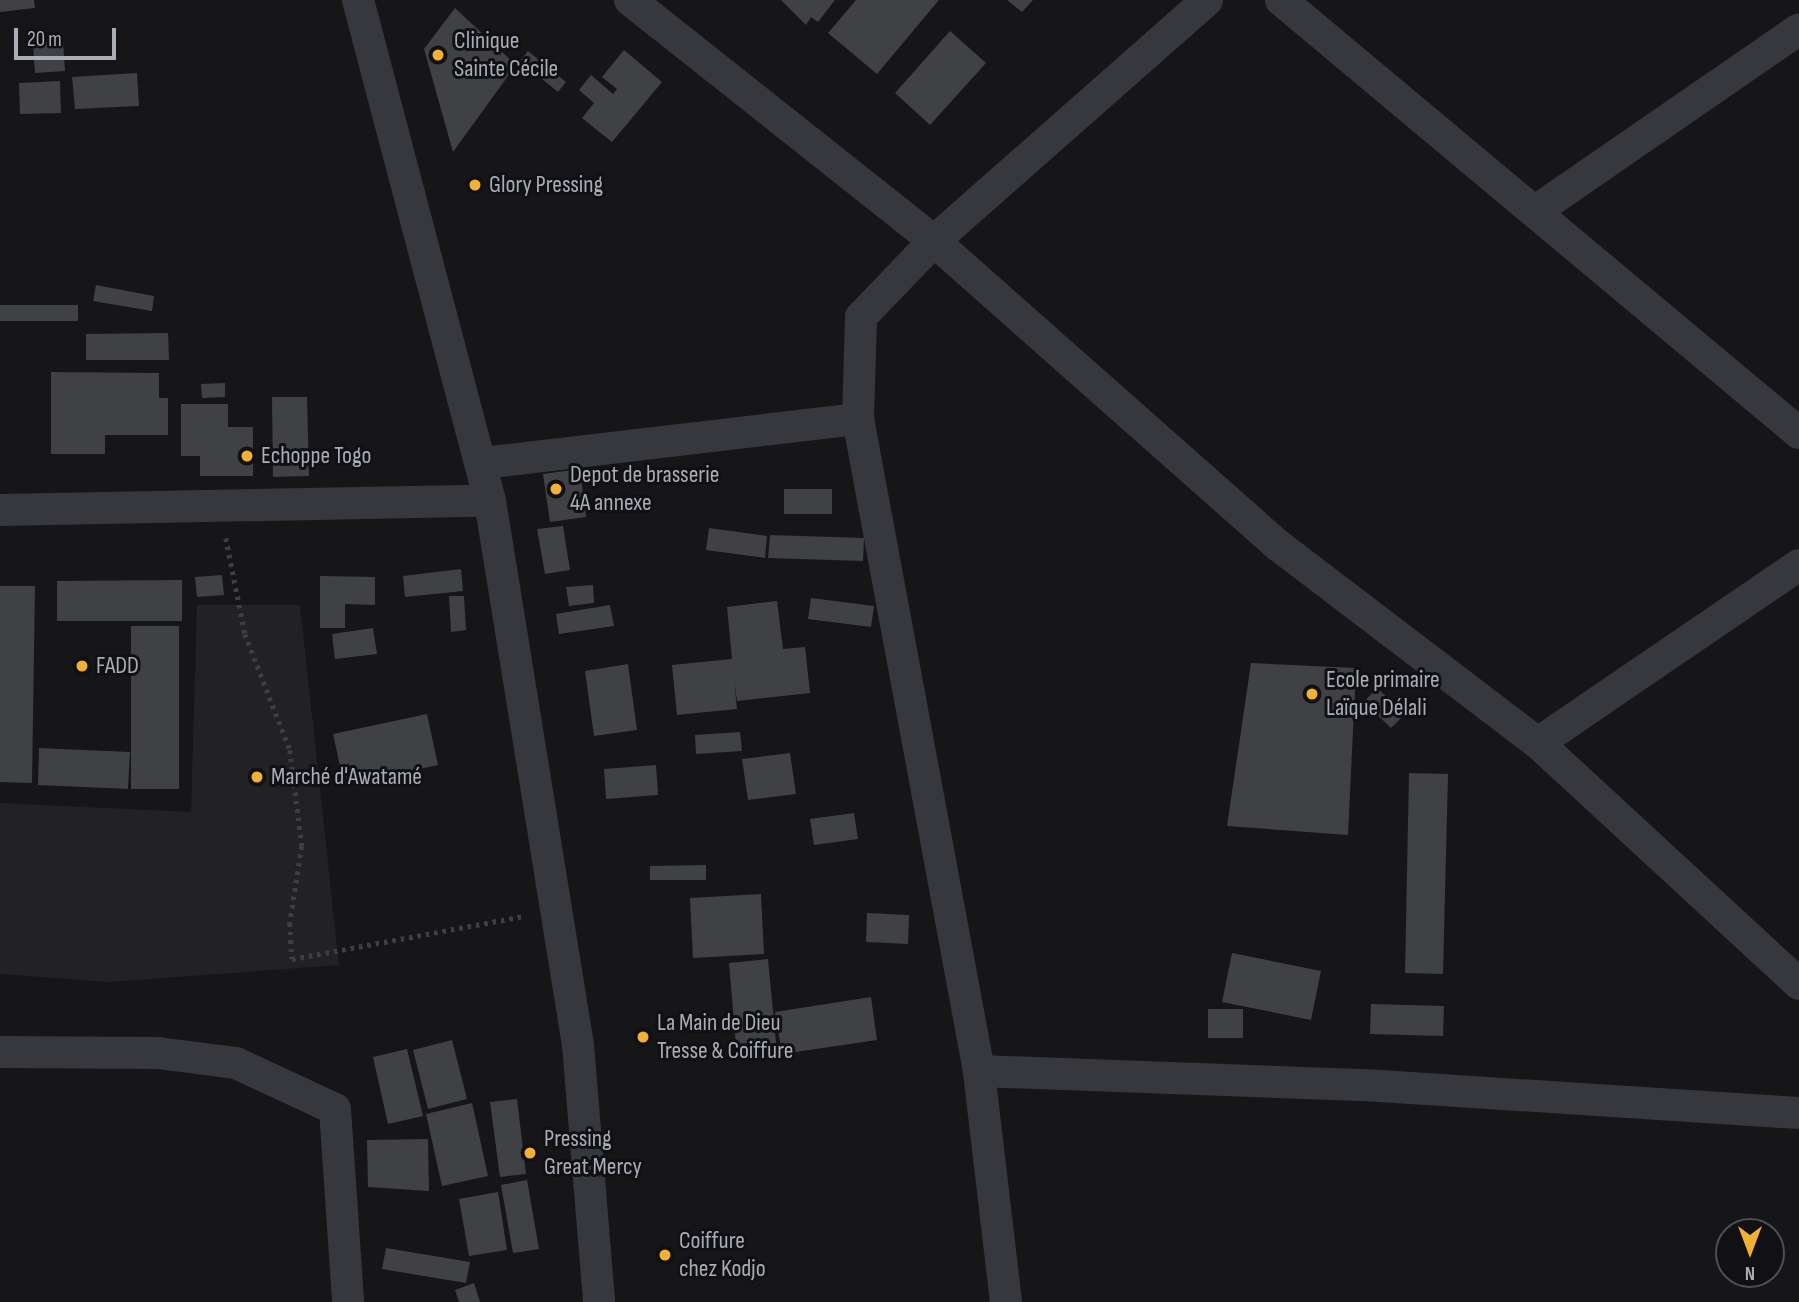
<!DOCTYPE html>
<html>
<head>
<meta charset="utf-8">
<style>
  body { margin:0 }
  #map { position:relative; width:1799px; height:1302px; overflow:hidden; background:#161618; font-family:"Sofia Sans Condensed",sans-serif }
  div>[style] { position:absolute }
  .built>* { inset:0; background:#222225 }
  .building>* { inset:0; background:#404145 }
  .path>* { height:4.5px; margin-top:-2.25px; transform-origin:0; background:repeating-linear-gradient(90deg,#3d3f44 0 3.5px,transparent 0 8.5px) }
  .minor>* { height:32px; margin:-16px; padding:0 16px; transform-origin:16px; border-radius:16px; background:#37383d }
  .dots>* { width:19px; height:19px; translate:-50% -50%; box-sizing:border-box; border:4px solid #111113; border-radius:50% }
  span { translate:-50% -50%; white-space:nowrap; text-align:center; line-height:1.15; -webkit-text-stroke:6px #111113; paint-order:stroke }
  .poi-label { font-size:24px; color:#a8adb8 }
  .left { translate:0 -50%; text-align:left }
  .north { position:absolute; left:1715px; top:1218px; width:70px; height:70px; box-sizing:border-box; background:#111113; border:2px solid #4d4f55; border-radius:50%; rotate:180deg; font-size:19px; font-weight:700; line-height:28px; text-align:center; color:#a8adb8 }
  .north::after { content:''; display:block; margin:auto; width:24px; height:32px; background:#f2b134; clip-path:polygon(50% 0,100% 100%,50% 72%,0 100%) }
  .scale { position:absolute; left:14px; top:28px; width:102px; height:32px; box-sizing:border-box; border:4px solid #a8adb8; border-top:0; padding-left:9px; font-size:21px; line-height:24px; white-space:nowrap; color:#a8adb8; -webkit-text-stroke:5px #111113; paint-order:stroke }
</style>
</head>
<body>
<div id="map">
  <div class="built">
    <div style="clip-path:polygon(197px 605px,300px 605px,339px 965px,109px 982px,0 974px,0 803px,191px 812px)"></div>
  </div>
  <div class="building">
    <div style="clip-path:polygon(0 0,34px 0,35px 8px,0 12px)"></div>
    <div style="clip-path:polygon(781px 0,835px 0,818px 22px,811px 17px,806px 25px)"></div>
    <div style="clip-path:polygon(856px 0,939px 0,877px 74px,828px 33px)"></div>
    <div style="clip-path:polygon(1007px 0,1033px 0,1022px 12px)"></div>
    <div style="clip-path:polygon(455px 8px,516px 65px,453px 152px,424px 49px)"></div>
    <div style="clip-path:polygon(950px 31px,986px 63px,930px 125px,895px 93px)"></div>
    <div style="clip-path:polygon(63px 41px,65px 71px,35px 73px,33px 43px)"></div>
    <div style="clip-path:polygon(624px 50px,662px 82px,612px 142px,582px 118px,594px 103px,579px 90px,591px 75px,613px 94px,617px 89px,602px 77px)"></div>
    <div style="clip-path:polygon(528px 51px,566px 82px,558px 92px,520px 61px)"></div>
    <div style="clip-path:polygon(137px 73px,139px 106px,75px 109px,72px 77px)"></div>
    <div style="clip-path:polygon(60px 81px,61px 113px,20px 114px,19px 83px)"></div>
    <div style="clip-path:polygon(96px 285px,154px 296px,152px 311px,93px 301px)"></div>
    <div style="clip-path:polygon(0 305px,78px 305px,78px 321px,0 321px)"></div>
    <div style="clip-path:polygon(168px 333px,169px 360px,86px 360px,86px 334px)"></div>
    <div style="clip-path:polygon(51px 372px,159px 373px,159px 398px,168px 398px,168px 435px,105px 435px,105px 454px,51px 454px)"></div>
    <div style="clip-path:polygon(225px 383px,225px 397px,202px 398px,201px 384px)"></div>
    <div style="clip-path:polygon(272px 397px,307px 397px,309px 476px,273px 477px)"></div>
    <div style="clip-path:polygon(181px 404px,228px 404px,228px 427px,253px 427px,253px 476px,200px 476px,200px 456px,181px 456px)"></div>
    <div style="clip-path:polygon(580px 469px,586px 517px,550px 522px,543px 474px)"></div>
    <div style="clip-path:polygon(784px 489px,832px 489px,832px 514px,784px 514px)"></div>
    <div style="clip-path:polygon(563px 526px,570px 570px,545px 574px,537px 529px)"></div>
    <div style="clip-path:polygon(709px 528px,767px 536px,765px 558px,706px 550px)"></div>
    <div style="clip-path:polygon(770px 535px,864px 538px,863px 561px,768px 558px)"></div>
    <div style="clip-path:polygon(461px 569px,463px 591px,405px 597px,403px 576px)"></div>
    <div style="clip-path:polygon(222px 575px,224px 595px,197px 597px,195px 577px)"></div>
    <div style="clip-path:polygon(320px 576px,375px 577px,375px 605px,345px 604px,345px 628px,320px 628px)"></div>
    <div style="clip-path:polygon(182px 580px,182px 621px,57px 621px,57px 581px)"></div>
    <div style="clip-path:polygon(593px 585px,594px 603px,569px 606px,566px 587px)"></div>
    <div style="clip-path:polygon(0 586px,35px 586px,32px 783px,0 782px)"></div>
    <div style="clip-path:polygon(449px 596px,464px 596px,466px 630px,451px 632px)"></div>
    <div style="clip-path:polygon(811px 598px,874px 606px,871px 627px,808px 619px)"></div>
    <div style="clip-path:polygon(777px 601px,783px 649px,805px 647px,810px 693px,737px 701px,734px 680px,737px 709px,677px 715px,672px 665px,732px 659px,727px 607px)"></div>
    <div style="clip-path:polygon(610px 605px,614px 626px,559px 634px,556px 614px)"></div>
    <div style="clip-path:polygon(131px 626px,179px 626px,179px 789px,131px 789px)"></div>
    <div style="clip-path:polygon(373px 628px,377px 654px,335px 659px,332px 634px)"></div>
    <div style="clip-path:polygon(1251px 663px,1356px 668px,1348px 835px,1227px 826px)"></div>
    <div style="clip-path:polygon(628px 664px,637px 730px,594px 736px,585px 671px)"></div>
    <div style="clip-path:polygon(1377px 688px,1405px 714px,1391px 728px,1364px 702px)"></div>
    <div style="clip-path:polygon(427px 714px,438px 765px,344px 785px,333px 734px)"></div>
    <div style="clip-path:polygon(740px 732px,742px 751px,696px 754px,695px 735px)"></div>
    <div style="clip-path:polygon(39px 748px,130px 752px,128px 789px,38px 785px)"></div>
    <div style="clip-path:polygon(790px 753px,796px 794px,748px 800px,742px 759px)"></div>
    <div style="clip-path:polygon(656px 765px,658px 795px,606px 799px,604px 769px)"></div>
    <div style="clip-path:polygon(1409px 773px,1448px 774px,1443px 974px,1405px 973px)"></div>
    <div style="clip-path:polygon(854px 813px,858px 839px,814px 845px,810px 819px)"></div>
    <div style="clip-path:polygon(706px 865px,706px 880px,650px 880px,650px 866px)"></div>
    <div style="clip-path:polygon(761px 894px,764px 954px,693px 958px,690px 898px)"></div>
    <div style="clip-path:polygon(867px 913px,909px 915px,908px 944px,866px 942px)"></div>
    <div style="clip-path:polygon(1232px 953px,1321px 971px,1311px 1020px,1222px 1002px)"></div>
    <div style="clip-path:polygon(768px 959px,777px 1053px,737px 1057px,729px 963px)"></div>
    <div style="clip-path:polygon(871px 997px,877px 1040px,782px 1054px,775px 1012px)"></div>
    <div style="clip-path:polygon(1371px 1004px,1444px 1006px,1443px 1036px,1370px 1034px)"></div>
    <div style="clip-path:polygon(1208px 1009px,1243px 1009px,1243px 1038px,1208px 1038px)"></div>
    <div style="clip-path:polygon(452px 1040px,467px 1099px,428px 1109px,413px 1050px)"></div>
    <div style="clip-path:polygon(407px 1049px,423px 1116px,388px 1124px,373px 1057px)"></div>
    <div style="clip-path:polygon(517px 1099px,526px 1174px,500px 1177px,490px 1102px)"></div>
    <div style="clip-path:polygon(472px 1103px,488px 1176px,442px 1186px,426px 1114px)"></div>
    <div style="clip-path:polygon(428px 1139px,429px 1191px,368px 1187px,367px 1140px)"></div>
    <div style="clip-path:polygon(527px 1180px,539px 1249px,513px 1253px,501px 1185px)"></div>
    <div style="clip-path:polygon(498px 1192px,507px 1250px,469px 1256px,459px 1199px)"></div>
    <div style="clip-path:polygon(386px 1248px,470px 1262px,466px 1283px,382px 1269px)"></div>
    <div style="clip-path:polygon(474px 1283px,480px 1302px,459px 1302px,455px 1290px)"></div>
  </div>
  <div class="path">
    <div style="left:226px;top:538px;width:98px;rotate:78.8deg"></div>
    <div style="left:245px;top:634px;width:124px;rotate:68.8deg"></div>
    <div style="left:290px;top:750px;width:97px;rotate:82.9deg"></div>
    <div style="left:302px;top:846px;width:78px;rotate:98.9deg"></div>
    <div style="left:290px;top:923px;width:36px;rotate:87deg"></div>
    <div style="left:292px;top:959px;width:237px;rotate:-10.5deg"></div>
  </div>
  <div class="minor">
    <div style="left:358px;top:0;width:518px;rotate:75.24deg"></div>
    <div style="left:490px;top:501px;width:551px;rotate:80.81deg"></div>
    <div style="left:578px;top:1045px;width:258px;rotate:85.3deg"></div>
    <div style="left:630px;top:0;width:388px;rotate:38.4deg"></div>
    <div style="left:934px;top:241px;width:460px;rotate:41.5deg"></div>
    <div style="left:1279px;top:546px;width:325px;rotate:37.3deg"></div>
    <div style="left:1538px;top:743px;width:355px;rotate:42.7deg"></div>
    <div style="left:1281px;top:0;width:675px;rotate:39.89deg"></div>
    <div style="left:1537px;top:210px;width:318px;rotate:-34.6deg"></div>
    <div style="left:483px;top:463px;width:378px;rotate:-6.7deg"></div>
    <div style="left:0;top:510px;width:490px;rotate:-1.1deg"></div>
    <div style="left:1538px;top:743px;width:316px;rotate:-34.3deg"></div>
    <div style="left:0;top:1052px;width:158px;rotate:0.4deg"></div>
    <div style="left:158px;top:1053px;width:79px;rotate:7.3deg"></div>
    <div style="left:236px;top:1063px;width:109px;rotate:24.9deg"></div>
    <div style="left:335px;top:1109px;width:193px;rotate:86.1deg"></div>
    <div style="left:979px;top:1071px;width:401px;rotate:2.1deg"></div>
    <div style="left:1380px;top:1086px;width:420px;rotate:3.7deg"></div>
    <div style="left:1006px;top:1302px;width:233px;rotate:-96.7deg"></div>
    <div style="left:979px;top:1071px;width:663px;rotate:-100.51deg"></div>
    <div style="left:858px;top:419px;width:102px;rotate:-88.3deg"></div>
    <div style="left:861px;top:317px;width:105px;rotate:-46.2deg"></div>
    <div style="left:934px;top:241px;width:364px;rotate:-41.4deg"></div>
  </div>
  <div class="dots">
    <div style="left:438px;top:55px;background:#f2b134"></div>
    <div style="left:475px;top:185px;background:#f2b134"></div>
    <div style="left:247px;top:456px;background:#f2b134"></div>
    <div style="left:556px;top:489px;background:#f2b134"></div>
    <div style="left:82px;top:666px;background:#f2b134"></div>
    <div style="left:1312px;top:694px;background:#f2b134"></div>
    <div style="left:257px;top:777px;background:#f2b134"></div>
    <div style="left:643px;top:1037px;background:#f2b134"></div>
    <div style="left:530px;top:1153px;background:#f2b134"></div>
    <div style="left:665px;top:1255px;background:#f2b134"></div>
  </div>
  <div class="poi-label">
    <span class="left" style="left:454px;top:55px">Clinique<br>Sainte Cécile</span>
    <span class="left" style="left:489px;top:185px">Glory Pressing</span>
    <span class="left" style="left:261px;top:456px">Echoppe Togo</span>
    <span class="left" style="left:570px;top:489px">Depot de brasserie<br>4A annexe</span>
    <span class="left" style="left:96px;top:666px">FADD</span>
    <span class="left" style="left:1326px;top:694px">Ecole primaire<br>Laïque Délali</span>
    <span class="left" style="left:271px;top:777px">Marché d'Awatamé</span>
    <span class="left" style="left:657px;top:1037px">La Main de Dieu<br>Tresse &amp; Coiffure</span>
    <span class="left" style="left:544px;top:1153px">Pressing<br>Great Mercy</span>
    <span class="left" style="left:679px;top:1255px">Coiffure<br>chez Kodjo</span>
  </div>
  <div class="north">N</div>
  <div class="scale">20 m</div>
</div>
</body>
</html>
